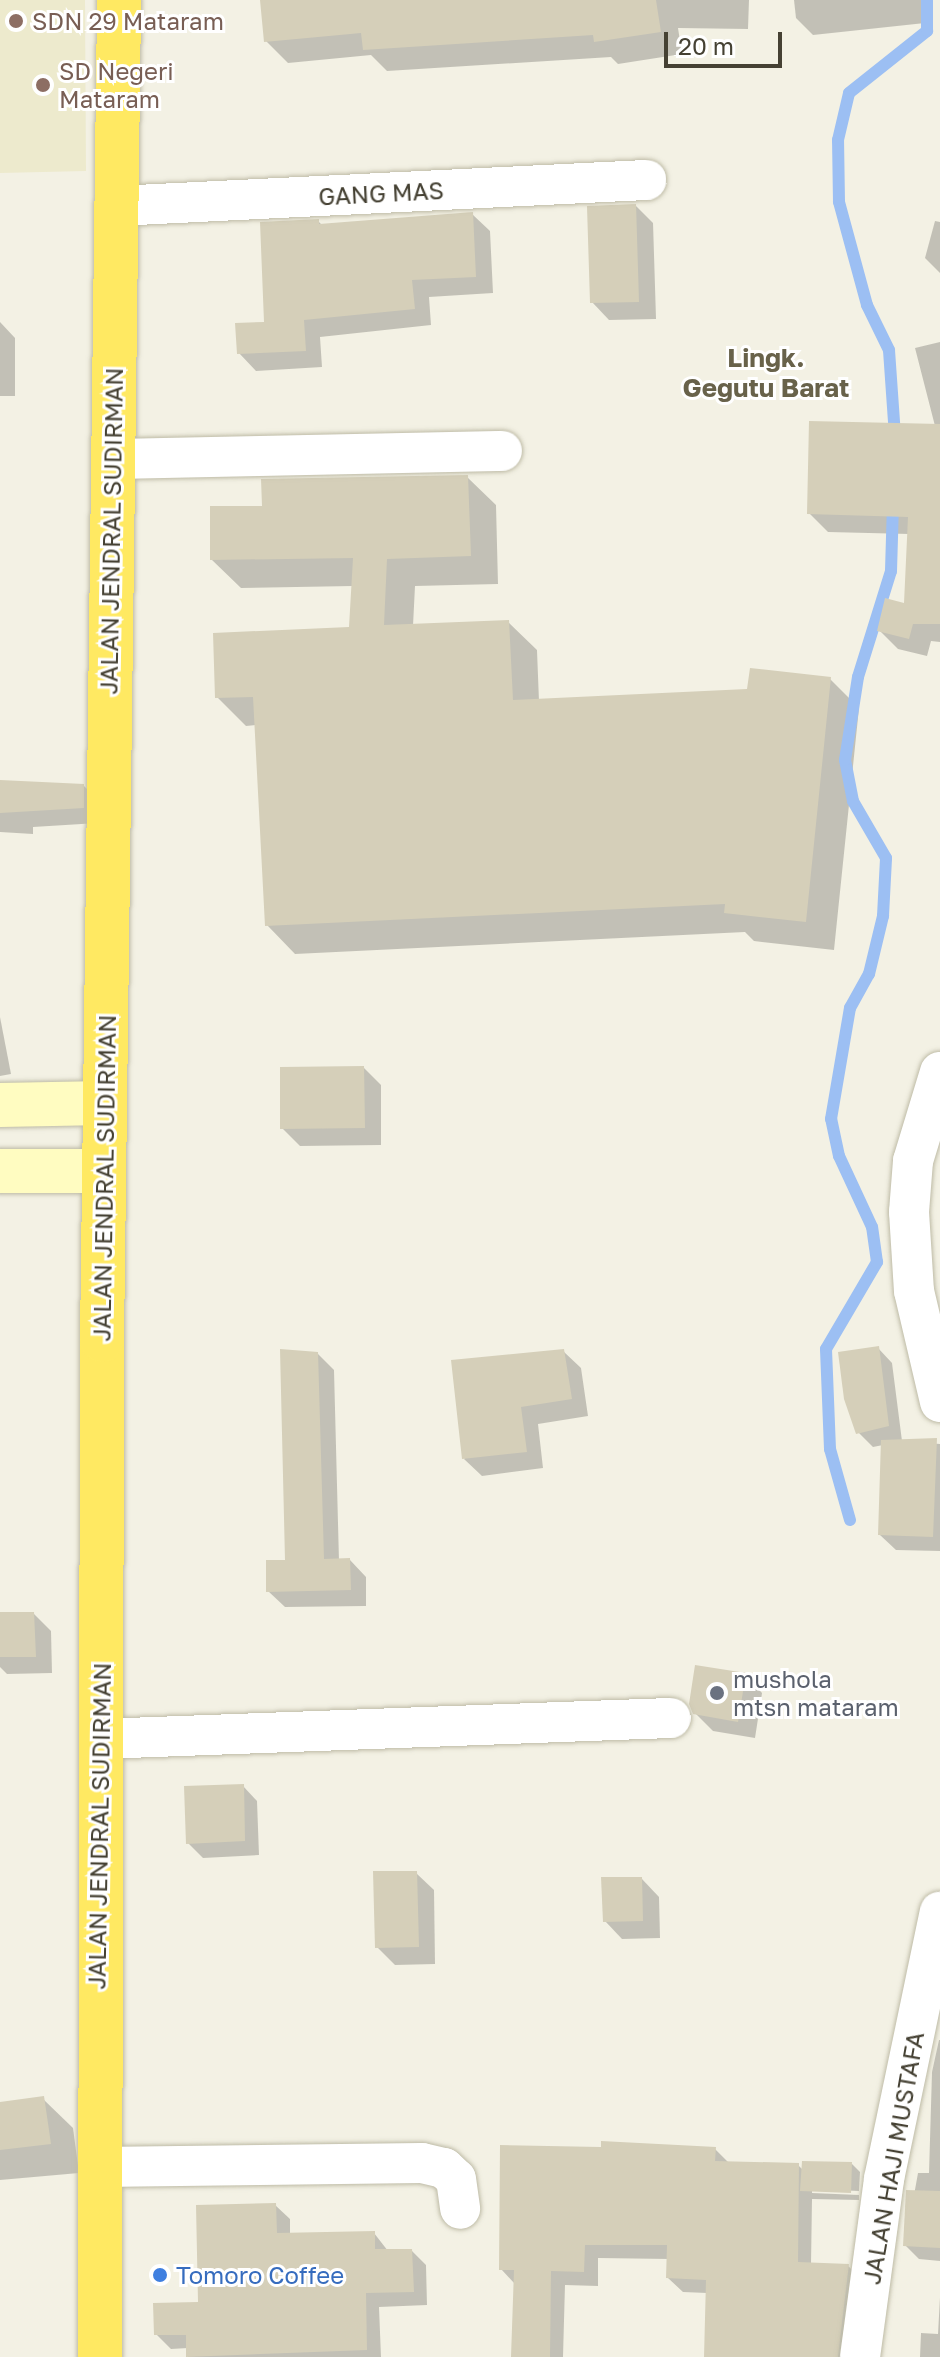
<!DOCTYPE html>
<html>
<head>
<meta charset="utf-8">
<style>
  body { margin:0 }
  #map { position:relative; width:940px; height:2357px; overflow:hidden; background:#f3f1e4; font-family:"Golos Text",sans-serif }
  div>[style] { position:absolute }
  .education>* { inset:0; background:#edeacd }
  .shadow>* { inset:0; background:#0003 }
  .stream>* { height:12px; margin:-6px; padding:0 6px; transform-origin:6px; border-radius:6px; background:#9cbff3 }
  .building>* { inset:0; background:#d5cfb9 }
  .roads { filter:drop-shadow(0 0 2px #bebba6) drop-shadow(0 0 2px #bebba6) }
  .street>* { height:40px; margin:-20px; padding:0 20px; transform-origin:20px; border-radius:20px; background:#fff }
  .secondary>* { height:44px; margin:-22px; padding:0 22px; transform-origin:22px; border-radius:22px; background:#fffcc1 }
  .highway>* { height:44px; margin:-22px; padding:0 22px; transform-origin:22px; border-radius:22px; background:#ffe962 }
  .dots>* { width:22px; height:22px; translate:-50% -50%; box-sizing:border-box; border:4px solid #fff; border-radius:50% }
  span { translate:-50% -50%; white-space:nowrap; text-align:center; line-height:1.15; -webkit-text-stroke:6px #fff; paint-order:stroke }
  .education-label { font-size:24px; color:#785e54 }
  .left { translate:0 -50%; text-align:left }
  .street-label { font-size:24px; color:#454133 }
  .worship-label { font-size:24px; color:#5b616d }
  .shop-label { font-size:24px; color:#366cbe }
  .neighbourhood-label { font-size:26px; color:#68624a; font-weight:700 }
  .scale { position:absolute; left:664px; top:32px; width:118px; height:36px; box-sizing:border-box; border:4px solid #454133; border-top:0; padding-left:10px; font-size:24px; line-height:28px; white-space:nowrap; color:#454133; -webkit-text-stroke:6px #fff; paint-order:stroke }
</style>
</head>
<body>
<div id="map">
  <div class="education">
    <div style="clip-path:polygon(0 0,85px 0,86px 171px,0 173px)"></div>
  </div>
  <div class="shadow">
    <div style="clip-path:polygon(262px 0,749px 0,748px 29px,678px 28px,682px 54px,618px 64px,611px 57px,387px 71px,371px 55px,288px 63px,266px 41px)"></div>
    <div style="clip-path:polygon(794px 0,921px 0,925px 23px,813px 35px,796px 18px)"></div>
    <div style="clip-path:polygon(636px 206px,653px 223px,656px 319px,609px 320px,592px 302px)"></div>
    <div style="clip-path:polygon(472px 214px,490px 231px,493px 293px,429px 297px,431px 325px,320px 337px,322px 367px,256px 371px,239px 353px,266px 323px,318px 221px,323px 226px)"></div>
    <div style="clip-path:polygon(935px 221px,940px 222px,940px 273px,925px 258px)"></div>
    <div style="clip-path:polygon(0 322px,15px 338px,15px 396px,0 396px)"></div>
    <div style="clip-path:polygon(940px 342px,940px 642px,931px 641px,927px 656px,898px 649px,880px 631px,906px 605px,909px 534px,828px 532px,809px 513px,935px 426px,915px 348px)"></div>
    <div style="clip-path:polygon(467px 477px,496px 505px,498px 584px,415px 586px,413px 626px,508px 622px,537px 650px,539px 701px,749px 691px,830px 679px,859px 708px,834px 950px,754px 941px,745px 932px,295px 954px,267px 925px,257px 725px,246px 726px,217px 697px,351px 629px,353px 586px,241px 588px,212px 560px,264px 508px)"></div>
    <div style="clip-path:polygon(0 782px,83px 785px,99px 801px,98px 823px,33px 827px,33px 834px,0 832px)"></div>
    <div style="clip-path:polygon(0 1017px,11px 1074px,0 1076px)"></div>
    <div style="clip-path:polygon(364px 1068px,381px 1085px,381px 1145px,300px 1146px,282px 1128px)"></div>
    <div style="clip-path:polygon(878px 1348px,892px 1363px,902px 1441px,940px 1444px,940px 1551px,896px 1550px,880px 1535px,883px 1445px,873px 1447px,858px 1432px)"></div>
    <div style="clip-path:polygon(563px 1351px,581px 1368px,588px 1416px,538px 1424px,543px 1468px,482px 1476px,464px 1459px)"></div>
    <div style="clip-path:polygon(318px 1354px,334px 1370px,339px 1561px,350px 1560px,366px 1577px,366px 1606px,285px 1607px,268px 1591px,287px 1562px)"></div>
    <div style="clip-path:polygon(0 1614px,34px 1614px,51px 1631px,52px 1673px,7px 1674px,0 1667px)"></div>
    <div style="clip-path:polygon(745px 1675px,762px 1693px,755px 1738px,713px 1731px,695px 1713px)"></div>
    <div style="clip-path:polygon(243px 1786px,257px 1801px,259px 1855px,203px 1858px,188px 1843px)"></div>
    <div style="clip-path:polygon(416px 1873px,434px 1890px,435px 1964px,395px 1965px,377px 1947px)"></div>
    <div style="clip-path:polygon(642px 1879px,659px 1897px,660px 1938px,622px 1939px,605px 1921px)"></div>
    <div style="clip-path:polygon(939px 2040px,940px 2040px,940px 2261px,919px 2259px,905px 2245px,918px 2173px,929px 2173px,932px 2072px)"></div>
    <div style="clip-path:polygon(43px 2099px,73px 2128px,79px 2173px,0 2180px,0 2104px)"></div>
    <div style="clip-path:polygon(715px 2149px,729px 2163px,798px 2165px,803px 2170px,852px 2164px,860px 2172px,859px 2191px,812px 2189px,812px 2193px,859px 2195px,859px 2200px,812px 2199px,811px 2265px,848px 2266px,863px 2280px,855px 2357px,706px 2357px,707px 2293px,683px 2292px,668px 2278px,669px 2259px,598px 2258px,598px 2286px,565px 2285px,563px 2357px,513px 2357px,515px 2284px,501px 2269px)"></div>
    <div style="clip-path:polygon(275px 2205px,290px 2219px,290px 2234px,374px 2233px,388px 2251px,412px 2251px,426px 2265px,427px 2305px,379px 2307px,381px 2357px,188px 2357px,188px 2348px,171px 2349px,156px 2334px,200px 2304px)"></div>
    <div style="clip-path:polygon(940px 2297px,940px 2357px,920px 2357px,921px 2333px,938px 2334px)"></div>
  </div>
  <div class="stream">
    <div style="left:895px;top:436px;width:86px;rotate:-94deg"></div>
    <div style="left:889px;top:350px;width:50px;rotate:-116.1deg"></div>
    <div style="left:867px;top:305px;width:107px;rotate:-105.2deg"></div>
    <div style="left:839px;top:202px;width:62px;rotate:-90.9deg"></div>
    <div style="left:838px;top:140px;width:48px;rotate:-76.8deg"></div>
    <div style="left:849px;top:93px;width:100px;rotate:-38.5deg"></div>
    <div style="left:927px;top:31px;width:31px;rotate:-90deg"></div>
    <div style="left:850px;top:1520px;width:74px;rotate:-105.7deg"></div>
    <div style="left:830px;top:1449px;width:100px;rotate:-92.3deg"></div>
    <div style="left:826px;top:1349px;width:101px;rotate:-59.6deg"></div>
    <div style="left:877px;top:1262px;width:35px;rotate:-98deg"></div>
    <div style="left:872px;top:1227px;width:78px;rotate:-114.9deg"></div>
    <div style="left:839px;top:1156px;width:38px;rotate:-102deg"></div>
    <div style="left:831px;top:1119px;width:113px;rotate:-80.3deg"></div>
    <div style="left:850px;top:1008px;width:39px;rotate:-61deg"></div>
    <div style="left:869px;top:974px;width:60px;rotate:-76.4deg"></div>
    <div style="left:883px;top:916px;width:58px;rotate:-87deg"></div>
    <div style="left:886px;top:858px;width:66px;rotate:-120.1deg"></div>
    <div style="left:853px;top:801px;width:42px;rotate:-101deg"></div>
    <div style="left:845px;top:760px;width:84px;rotate:-81.1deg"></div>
    <div style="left:858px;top:677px;width:111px;rotate:-72.7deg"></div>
    <div style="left:891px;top:571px;width:68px;rotate:-88.3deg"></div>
  </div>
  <div class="building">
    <div style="clip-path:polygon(260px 0,656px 0,661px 32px,594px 42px,593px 35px,363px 50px,361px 33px,264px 42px)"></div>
    <div style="clip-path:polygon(636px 204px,639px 302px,590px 303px,587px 206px)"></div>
    <div style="clip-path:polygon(473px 212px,476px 277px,412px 280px,415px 309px,304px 320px,306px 351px,237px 354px,235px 323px,264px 322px,260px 222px,319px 219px,319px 224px)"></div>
    <div style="clip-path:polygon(809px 421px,940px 424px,940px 624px,913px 624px,909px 639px,877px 631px,885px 598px,904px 603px,908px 517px,807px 514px)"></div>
    <div style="clip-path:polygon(468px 475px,471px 556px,387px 559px,384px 625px,509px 620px,513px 700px,747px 689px,750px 668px,831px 677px,806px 922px,724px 913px,725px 904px,265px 926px,253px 697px,215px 698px,213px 633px,349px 627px,353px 558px,210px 560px,210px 506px,262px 506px,261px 479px)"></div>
    <div style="clip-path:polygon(0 780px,84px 784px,84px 808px,0 813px)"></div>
    <div style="clip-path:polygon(364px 1066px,365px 1128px,280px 1129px,280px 1067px)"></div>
    <div style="clip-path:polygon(879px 1346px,889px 1426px,856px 1434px,844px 1399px,838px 1352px)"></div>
    <div style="clip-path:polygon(280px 1349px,318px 1352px,324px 1559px,350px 1558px,351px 1590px,266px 1592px,266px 1560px,285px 1560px)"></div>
    <div style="clip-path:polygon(564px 1349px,572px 1399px,521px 1407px,527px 1452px,462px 1459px,451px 1360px)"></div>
    <div style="clip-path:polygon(937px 1438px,933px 1537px,878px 1535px,881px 1440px)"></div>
    <div style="clip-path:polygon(0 1612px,34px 1612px,36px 1657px,0 1657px)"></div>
    <div style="clip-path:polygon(695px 1665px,746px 1673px,738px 1722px,693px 1714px,689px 1704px)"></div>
    <div style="clip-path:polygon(244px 1784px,245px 1841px,186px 1844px,184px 1786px)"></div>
    <div style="clip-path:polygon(373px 1871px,417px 1871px,419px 1947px,375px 1948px)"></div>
    <div style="clip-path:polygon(601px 1877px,642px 1877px,643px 1921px,603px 1922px)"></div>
    <div style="clip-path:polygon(44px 2096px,51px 2144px,0 2150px,0 2102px)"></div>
    <div style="clip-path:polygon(601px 2141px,716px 2147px,715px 2161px,799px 2163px,798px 2262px,849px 2264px,838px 2357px,704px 2357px,706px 2280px,666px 2278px,667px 2245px,585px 2245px,584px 2272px,551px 2271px,550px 2357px,511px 2357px,514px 2270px,499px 2270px,500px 2145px,601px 2147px)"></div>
    <div style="clip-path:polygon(802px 2161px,852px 2162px,851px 2193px,800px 2191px)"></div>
    <div style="clip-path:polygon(906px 2190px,940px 2191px,940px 2248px,903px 2246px)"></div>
    <div style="clip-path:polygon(276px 2203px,277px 2233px,375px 2231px,375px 2249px,412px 2249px,414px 2292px,366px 2293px,367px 2350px,186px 2357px,186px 2335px,154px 2335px,153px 2303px,198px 2302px,196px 2205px)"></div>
  </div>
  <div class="roads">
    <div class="street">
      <div style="left:116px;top:206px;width:531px;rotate:-2.81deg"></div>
      <div style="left:112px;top:459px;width:390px;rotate:-1.2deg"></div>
      <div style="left:940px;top:1072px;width:93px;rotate:106.9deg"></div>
      <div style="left:913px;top:1161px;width:51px;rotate:94.5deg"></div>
      <div style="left:909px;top:1212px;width:79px;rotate:86.4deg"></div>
      <div style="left:914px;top:1291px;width:114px;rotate:76.8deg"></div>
      <div style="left:100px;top:1739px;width:571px;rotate:-2.11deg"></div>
      <div style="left:99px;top:2167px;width:323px;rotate:-0.7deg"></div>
      <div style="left:422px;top:2163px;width:23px;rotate:13deg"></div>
      <div style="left:444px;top:2168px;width:16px;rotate:43deg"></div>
      <div style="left:456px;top:2179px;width:30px;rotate:82deg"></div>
      <div style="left:860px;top:2357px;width:180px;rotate:-82.3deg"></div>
      <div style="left:884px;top:2179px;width:273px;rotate:-78.2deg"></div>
    </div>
    <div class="secondary">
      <div style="left:0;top:1105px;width:105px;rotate:-1.1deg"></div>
      <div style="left:0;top:1171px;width:104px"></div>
    </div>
    <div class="highway">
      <div style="left:100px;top:2357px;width:1017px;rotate:-89.89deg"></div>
      <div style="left:102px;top:1340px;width:1340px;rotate:-89.27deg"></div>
    </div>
  </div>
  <div class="dots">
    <div style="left:16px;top:21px;background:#8d6e63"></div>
    <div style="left:43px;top:85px;background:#8d6e63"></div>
    <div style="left:717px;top:1693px;background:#6b7280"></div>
    <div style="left:160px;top:2275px;background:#3f7fe0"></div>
  </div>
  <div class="education-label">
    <span class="left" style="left:32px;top:21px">SDN 29 Mataram</span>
    <span class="left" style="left:59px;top:85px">SD Negeri<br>Mataram</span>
  </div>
  <div class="street-label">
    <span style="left:381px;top:193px;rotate:-3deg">GANG MAS</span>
    <span style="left:111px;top:531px;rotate:-89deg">JALAN JENDRAL SUDIRMAN</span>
    <span style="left:104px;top:1178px;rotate:-89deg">JALAN JENDRAL SUDIRMAN</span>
    <span style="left:99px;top:1826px;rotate:-89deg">JALAN JENDRAL SUDIRMAN</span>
    <span style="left:893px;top:2158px;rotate:-80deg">JALAN HAJI MUSTAFA</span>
  </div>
  <div class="worship-label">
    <span class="left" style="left:733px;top:1693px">mushola<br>mtsn mataram</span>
  </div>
  <div class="shop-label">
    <span class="left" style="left:176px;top:2275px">Tomoro Coffee</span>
  </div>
  <div class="neighbourhood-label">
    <span style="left:766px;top:373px">Lingk.<br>Gegutu Barat</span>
  </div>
  <div class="scale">20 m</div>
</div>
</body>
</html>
